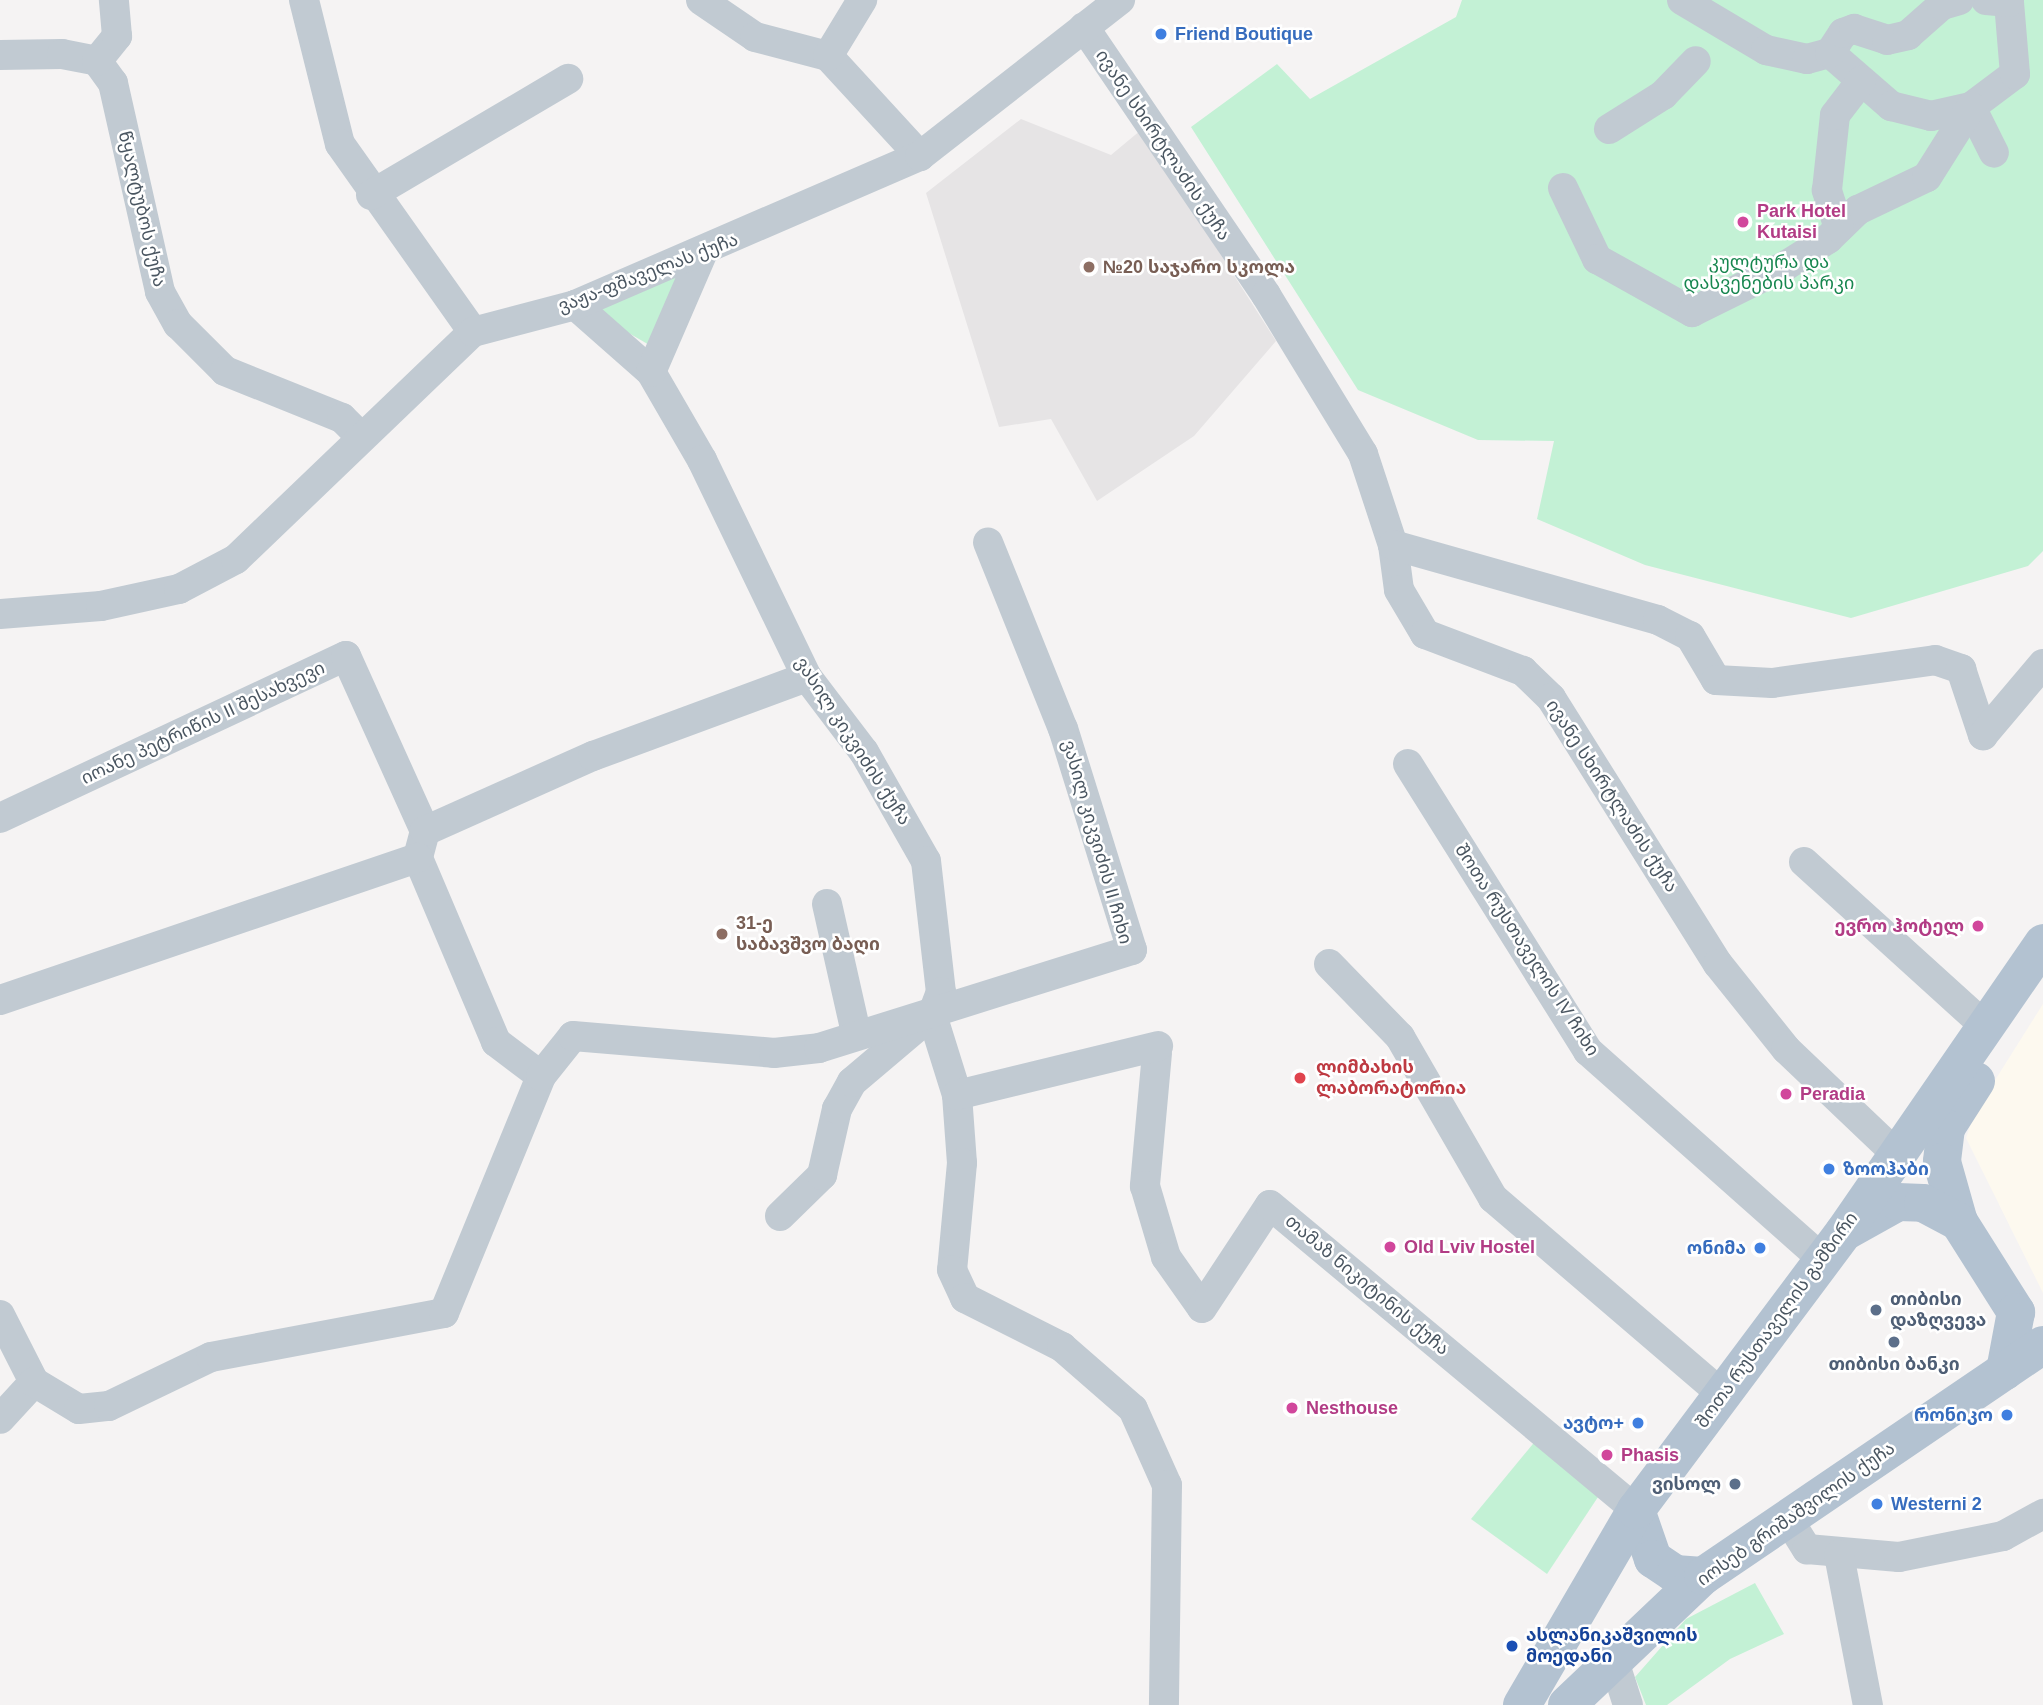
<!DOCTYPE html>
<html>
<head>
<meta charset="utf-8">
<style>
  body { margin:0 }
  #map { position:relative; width:2043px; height:1705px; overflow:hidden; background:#f5f3f3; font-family:Arial,"Noto Sans Georgian",sans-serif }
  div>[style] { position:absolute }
  .commercial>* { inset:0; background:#fdf9ef }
  .education>* { inset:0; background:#e6e4e5 }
  .green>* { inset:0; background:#c3f1d5 }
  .minor>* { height:30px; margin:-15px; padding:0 15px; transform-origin:15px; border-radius:15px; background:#c1cad2 }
  .major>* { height:38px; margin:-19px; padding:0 19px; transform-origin:19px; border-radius:19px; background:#b3c2d1 }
  .dots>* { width:19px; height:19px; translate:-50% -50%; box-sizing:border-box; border:4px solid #fff; border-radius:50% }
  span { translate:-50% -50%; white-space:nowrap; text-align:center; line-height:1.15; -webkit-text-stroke:5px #fff; paint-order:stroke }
  .shop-label { font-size:18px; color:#366cbe; font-weight:700 }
  .left { translate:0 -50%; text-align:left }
  .right { translate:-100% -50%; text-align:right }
  .street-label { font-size:18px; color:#4a5661 }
  .hotel-label { font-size:18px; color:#b23c85; font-weight:700 }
  .park-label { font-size:18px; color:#17864f }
  .education-label { font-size:18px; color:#785e54; font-weight:700 }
  .health-label { font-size:18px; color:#be3a42; font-weight:700 }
  .service-label { font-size:18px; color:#4e5e75; font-weight:700 }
  .transit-label { font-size:18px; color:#164399; font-weight:700 }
</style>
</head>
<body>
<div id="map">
  <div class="commercial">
    <div style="clip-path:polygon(2043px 1004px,2043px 1293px,1966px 1138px,1975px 1112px)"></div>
  </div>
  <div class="education">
    <div style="clip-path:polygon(1021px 119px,1111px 155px,1141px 130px,1276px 341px,1194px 436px,1097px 501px,1051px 419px,999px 427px,926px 193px)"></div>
  </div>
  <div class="green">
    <div style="clip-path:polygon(1462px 0,2043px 0,2043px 551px,2028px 566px,1851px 618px,1645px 565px,1537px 519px,1554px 441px,1478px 440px,1358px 390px,1191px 127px,1277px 64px,1310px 99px,1456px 17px)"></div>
    <div style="clip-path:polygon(683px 273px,651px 346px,584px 307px)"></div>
    <div style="clip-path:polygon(1537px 1439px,1600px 1494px,1547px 1574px,1471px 1519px)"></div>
    <div style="clip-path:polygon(1755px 1583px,1784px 1634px,1730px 1659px,1667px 1705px,1646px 1705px,1635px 1677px,1686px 1619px)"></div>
  </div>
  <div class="minor">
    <div style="left:304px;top:0;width:148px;rotate:76deg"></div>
    <div style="left:340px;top:144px;width:230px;rotate:54.7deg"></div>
    <div style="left:701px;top:0;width:65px;rotate:34.4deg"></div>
    <div style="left:755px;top:37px;width:75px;rotate:14.6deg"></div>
    <div style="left:828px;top:56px;width:136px;rotate:47.4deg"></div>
    <div style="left:1682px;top:0;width:98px;rotate:30.8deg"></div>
    <div style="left:1766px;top:50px;width:42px;rotate:12.4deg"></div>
    <div style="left:1807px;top:59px;width:24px;rotate:-15deg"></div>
    <div style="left:1084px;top:27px;width:324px;rotate:55.8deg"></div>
    <div style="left:1266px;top:295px;width:186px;rotate:58.6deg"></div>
    <div style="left:1363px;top:454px;width:96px;rotate:71.8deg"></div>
    <div style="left:1393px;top:545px;width:45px;rotate:82.4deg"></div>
    <div style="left:1399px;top:590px;width:51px;rotate:59.4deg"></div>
    <div style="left:1425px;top:634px;width:105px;rotate:20.7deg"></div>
    <div style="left:1523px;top:671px;width:39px;rotate:44deg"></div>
    <div style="left:1551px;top:698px;width:314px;rotate:57.9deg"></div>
    <div style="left:1718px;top:964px;width:109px;rotate:51.3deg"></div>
    <div style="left:1786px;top:1049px;width:149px;rotate:43.6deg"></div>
    <div style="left:1830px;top:53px;width:81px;rotate:41deg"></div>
    <div style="left:1891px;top:106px;width:41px;rotate:14deg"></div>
    <div style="left:1931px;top:116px;width:41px;rotate:-12.7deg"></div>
    <div style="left:1971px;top:107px;width:55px;rotate:-36.9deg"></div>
    <div style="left:2015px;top:74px;width:72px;rotate:-94.8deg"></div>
    <div style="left:2009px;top:2px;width:23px;rotate:-175deg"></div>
    <div style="left:1830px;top:53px;width:24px;rotate:-57deg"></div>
    <div style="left:1843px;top:33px;width:12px;rotate:-20deg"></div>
    <div style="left:1854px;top:29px;width:35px;rotate:18deg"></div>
    <div style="left:1887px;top:40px;width:22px;rotate:-13deg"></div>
    <div style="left:1908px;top:35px;width:45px;rotate:-41.4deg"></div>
    <div style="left:1942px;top:5px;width:18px;rotate:-16deg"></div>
    <div style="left:0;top:55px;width:62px;rotate:-0.9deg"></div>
    <div style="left:62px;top:54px;width:36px;rotate:11deg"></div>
    <div style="left:97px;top:61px;width:27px;rotate:54deg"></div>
    <div style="left:113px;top:83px;width:214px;rotate:77.3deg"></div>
    <div style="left:160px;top:292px;width:37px;rotate:61deg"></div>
    <div style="left:178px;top:324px;width:66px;rotate:45deg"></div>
    <div style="left:225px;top:371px;width:126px;rotate:21.9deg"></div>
    <div style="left:342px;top:418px;width:24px;rotate:45deg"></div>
    <div style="left:828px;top:56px;width:66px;rotate:-58.7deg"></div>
    <div style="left:97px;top:61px;width:32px;rotate:-51deg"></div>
    <div style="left:117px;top:36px;width:36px;rotate:-95deg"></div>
    <div style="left:1971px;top:107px;width:51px;rotate:63.4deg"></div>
    <div style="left:1609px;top:129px;width:64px;rotate:-32.2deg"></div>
    <div style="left:1663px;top:95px;width:47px;rotate:-45.9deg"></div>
    <div style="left:1563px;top:188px;width:79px;rotate:64.4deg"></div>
    <div style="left:1597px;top:259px;width:109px;rotate:29.2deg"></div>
    <div style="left:1692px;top:312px;width:104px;rotate:-26.3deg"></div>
    <div style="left:1785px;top:266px;width:51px;rotate:-32.1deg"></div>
    <div style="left:1828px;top:239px;width:42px;rotate:-44deg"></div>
    <div style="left:1858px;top:210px;width:76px;rotate:-25.6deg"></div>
    <div style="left:1927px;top:177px;width:83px;rotate:-57.8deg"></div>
    <div style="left:371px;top:195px;width:229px;rotate:-30.5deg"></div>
    <div style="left:1839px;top:228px;width:40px;rotate:-108deg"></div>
    <div style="left:1827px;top:190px;width:75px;rotate:-83.9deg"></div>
    <div style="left:1835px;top:115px;width:43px;rotate:-52.6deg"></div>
    <div style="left:575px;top:305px;width:101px;rotate:41.4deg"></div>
    <div style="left:651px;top:372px;width:102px;rotate:59.9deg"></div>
    <div style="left:702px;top:460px;width:241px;rotate:64.2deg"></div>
    <div style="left:807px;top:677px;width:94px;rotate:52.8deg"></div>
    <div style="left:864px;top:752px;width:125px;rotate:60.4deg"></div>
    <div style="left:926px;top:861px;width:132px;rotate:83.5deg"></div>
    <div style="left:941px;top:992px;width:25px;rotate:111deg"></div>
    <div style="left:932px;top:1015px;width:84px;rotate:72.6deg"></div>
    <div style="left:957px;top:1095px;width:68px;rotate:85.8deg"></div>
    <div style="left:962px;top:1163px;width:107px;rotate:95.3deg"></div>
    <div style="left:952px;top:1270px;width:31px;rotate:65deg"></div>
    <div style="left:965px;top:1298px;width:109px;rotate:26.8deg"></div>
    <div style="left:1062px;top:1347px;width:94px;rotate:41.1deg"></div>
    <div style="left:1133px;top:1409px;width:83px;rotate:65.9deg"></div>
    <div style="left:1167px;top:1485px;width:220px;rotate:90.8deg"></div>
    <div style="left:651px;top:372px;width:129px;rotate:-66.6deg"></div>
    <div style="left:1393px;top:545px;width:275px;rotate:15.8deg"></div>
    <div style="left:1658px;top:620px;width:36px;rotate:27deg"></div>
    <div style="left:1690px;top:636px;width:51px;rotate:59.4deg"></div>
    <div style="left:1716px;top:680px;width:56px;rotate:3.1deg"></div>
    <div style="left:1772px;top:683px;width:165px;rotate:-8deg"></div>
    <div style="left:1935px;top:660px;width:28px;rotate:19deg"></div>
    <div style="left:1961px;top:669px;width:70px;rotate:71.6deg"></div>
    <div style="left:0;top:614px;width:101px;rotate:-4.5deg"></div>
    <div style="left:101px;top:606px;width:80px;rotate:-12.3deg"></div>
    <div style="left:179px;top:589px;width:64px;rotate:-27.8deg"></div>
    <div style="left:236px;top:559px;width:328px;rotate:-43.8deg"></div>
    <div style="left:473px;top:332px;width:106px;rotate:-14.8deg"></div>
    <div style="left:575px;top:305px;width:376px;rotate:-23.4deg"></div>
    <div style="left:920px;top:156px;width:254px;rotate:-38deg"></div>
    <div style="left:1983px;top:735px;width:93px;rotate:-49.8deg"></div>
    <div style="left:1408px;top:764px;width:339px;rotate:57.9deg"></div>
    <div style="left:1588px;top:1051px;width:313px;rotate:41.6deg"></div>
    <div style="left:0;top:818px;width:382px;rotate:-25.1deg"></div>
    <div style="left:346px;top:656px;width:192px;rotate:65.7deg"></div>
    <div style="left:425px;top:831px;width:28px;rotate:105deg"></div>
    <div style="left:418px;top:858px;width:200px;rotate:67deg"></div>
    <div style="left:496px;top:1042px;width:56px;rotate:37.1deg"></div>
    <div style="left:425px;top:831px;width:184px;rotate:-24.1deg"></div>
    <div style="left:593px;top:756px;width:228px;rotate:-20.3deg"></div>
    <div style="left:1804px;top:862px;width:247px;rotate:42.2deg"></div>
    <div style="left:827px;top:904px;width:132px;rotate:77.3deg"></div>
    <div style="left:1329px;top:964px;width:102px;rotate:45.8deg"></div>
    <div style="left:1400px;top:1037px;width:186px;rotate:60deg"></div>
    <div style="left:1493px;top:1198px;width:303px;rotate:40.6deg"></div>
    <div style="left:0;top:1000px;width:441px;rotate:-18.8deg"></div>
    <div style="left:1157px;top:1053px;width:134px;rotate:95.2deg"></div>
    <div style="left:1145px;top:1186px;width:74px;rotate:73.5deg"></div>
    <div style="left:1166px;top:1257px;width:62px;rotate:54.8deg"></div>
    <div style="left:1202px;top:1308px;width:123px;rotate:-56.6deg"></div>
    <div style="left:1270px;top:1205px;width:476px;rotate:39.8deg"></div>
    <div style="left:957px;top:1095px;width:207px;rotate:-13.7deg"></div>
    <div style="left:780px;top:1216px;width:59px;rotate:-44.3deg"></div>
    <div style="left:822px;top:1175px;width:68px;rotate:-77.2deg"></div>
    <div style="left:837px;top:1109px;width:31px;rotate:-61deg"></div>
    <div style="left:852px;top:1082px;width:94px;rotate:-40.3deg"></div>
    <div style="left:0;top:1315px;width:75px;rotate:63.1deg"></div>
    <div style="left:34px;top:1382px;width:50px;rotate:132.6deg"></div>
    <div style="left:34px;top:1382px;width:52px;rotate:31deg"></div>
    <div style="left:79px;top:1409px;width:30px;rotate:-6deg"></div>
    <div style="left:109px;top:1406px;width:113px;rotate:-25.7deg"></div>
    <div style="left:211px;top:1357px;width:237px;rotate:-10.7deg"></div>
    <div style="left:444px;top:1313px;width:256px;rotate:-67.7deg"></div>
    <div style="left:541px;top:1076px;width:51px;rotate:-51.3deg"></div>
    <div style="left:573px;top:1036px;width:202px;rotate:4.8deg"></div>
    <div style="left:774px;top:1053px;width:45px;rotate:-6.3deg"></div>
    <div style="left:819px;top:1048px;width:328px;rotate:-17.4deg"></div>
    <div style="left:1132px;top:950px;width:232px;rotate:-107.3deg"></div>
    <div style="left:1063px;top:729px;width:201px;rotate:-111.9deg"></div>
    <div style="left:1788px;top:1519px;width:36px;rotate:58deg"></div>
    <div style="left:1807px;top:1549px;width:92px;rotate:5deg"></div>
    <div style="left:1899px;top:1557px;width:106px;rotate:-11.4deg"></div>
    <div style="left:2003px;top:1536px;width:46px;rotate:-28.8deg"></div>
    <div style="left:1839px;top:1555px;width:153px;rotate:79.1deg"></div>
    <div style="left:1613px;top:1658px;width:49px;rotate:72.3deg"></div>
  </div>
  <div class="major">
    <div style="left:1976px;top:1081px;width:56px;rotate:122.6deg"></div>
    <div style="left:1946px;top:1128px;width:34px;rotate:97deg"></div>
    <div style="left:1942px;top:1162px;width:62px;rotate:74.2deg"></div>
    <div style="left:1959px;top:1222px;width:107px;rotate:57.7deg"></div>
    <div style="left:2016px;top:1312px;width:60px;rotate:100.6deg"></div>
    <div style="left:1848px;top:1230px;width:57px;rotate:-29.2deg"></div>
    <div style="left:1898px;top:1202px;width:25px;rotate:2deg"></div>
    <div style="left:1923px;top:1203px;width:41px;rotate:27.8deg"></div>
    <div style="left:1636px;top:1510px;width:52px;rotate:70.9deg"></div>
    <div style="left:1653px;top:1559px;width:27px;rotate:34deg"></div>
    <div style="left:1675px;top:1574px;width:28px;rotate:4deg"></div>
    <div style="left:1522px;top:1705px;width:226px;rotate:-59.7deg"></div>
    <div style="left:1636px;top:1510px;width:347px;rotate:-53.2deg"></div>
    <div style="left:1844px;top:1232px;width:351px;rotate:-55.4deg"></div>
    <div style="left:1567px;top:1705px;width:187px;rotate:-43.5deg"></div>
    <div style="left:1703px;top:1576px;width:411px;rotate:-34.2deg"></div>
  </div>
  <div class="dots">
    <div style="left:1161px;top:34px;background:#3f7fe0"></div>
    <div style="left:1743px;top:222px;background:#d1479c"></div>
    <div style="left:1089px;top:267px;background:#8d6e63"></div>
    <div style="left:1978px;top:926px;background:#d1479c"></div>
    <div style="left:722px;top:934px;background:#8d6e63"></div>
    <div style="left:1300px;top:1078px;background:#e0444e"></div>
    <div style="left:1786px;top:1094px;background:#d1479c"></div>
    <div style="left:1829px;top:1169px;background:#3f7fe0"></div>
    <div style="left:1390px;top:1247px;background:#d1479c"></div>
    <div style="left:1760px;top:1248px;background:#3f7fe0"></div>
    <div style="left:1876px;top:1310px;background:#5c6f8a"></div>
    <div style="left:1894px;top:1342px;background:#5c6f8a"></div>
    <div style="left:1292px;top:1408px;background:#d1479c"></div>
    <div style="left:2007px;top:1415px;background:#3f7fe0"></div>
    <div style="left:1638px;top:1423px;background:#3f7fe0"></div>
    <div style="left:1607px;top:1455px;background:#d1479c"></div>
    <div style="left:1735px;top:1484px;background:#5c6f8a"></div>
    <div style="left:1877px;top:1504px;background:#3f7fe0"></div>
    <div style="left:1512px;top:1646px;background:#1a4fb4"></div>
  </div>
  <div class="shop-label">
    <span class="left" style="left:1175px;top:34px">Friend Boutique</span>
    <span class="left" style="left:1843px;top:1169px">ზოოჰაბი</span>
    <span class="right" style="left:1746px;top:1248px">ონიმა</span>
    <span class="right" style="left:1993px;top:1415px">რონიკო</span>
    <span class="right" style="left:1624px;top:1423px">ავტო+</span>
    <span class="left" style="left:1891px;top:1504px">Westerni 2</span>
  </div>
  <div class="street-label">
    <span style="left:1163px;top:145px;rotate:56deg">ივანე სხირტლაძის ქუჩა</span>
    <span style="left:142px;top:209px;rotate:77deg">წყალტუბოს ქუჩა</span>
    <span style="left:648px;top:273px;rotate:-21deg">ვაჟა-ფშაველას ქუჩა</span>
    <span style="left:203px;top:723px;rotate:-25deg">იოანე პეტრიწის II შესახვევი</span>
    <span style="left:853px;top:741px;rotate:57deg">ვასილ კიკვიძის ქუჩა</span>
    <span style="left:1612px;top:796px;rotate:57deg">ივანე სხირტლაძის ქუჩა</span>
    <span style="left:1097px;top:842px;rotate:74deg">ვასილ კიკვიძის II ჩიხი</span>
    <span style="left:1527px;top:950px;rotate:57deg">შოთა რუსთაველის IV ჩიხი</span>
    <span style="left:1367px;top:1285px;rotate:40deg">თამაზ ნიკიტინის ქუჩა</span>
    <span style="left:1777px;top:1320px;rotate:-54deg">შოთა რუსთაველის გამზირი</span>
    <span style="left:1796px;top:1514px;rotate:-35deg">იოსებ გრიშაშვილის ქუჩა</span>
  </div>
  <div class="hotel-label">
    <span class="left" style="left:1757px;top:222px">Park Hotel<br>Kutaisi</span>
    <span class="right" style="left:1964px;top:926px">ევრო ჰოტელ</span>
    <span class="left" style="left:1800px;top:1094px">Peradia</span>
    <span class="left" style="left:1404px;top:1247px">Old Lviv Hostel</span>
    <span class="left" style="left:1306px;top:1408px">Nesthouse</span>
    <span class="left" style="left:1621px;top:1455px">Phasis</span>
  </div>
  <div class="park-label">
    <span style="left:1769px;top:273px">კულტურა და<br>დასვენების პარკი</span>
  </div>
  <div class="education-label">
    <span class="left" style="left:1103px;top:267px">№20 საჯარო სკოლა</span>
    <span class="left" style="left:736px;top:934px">31-ე<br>საბავშვო ბაღი</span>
  </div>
  <div class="health-label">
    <span class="left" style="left:1316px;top:1078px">ლიმბახის<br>ლაბორატორია</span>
  </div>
  <div class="service-label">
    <span class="left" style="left:1890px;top:1310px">თიბისი<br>დაზღვევა</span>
    <span style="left:1894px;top:1364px">თიბისი ბანკი</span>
    <span class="right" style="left:1721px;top:1484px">ვისოლ</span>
  </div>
  <div class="transit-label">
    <span class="left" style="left:1526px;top:1646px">ასლანიკაშვილის<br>მოედანი</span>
  </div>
</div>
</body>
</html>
